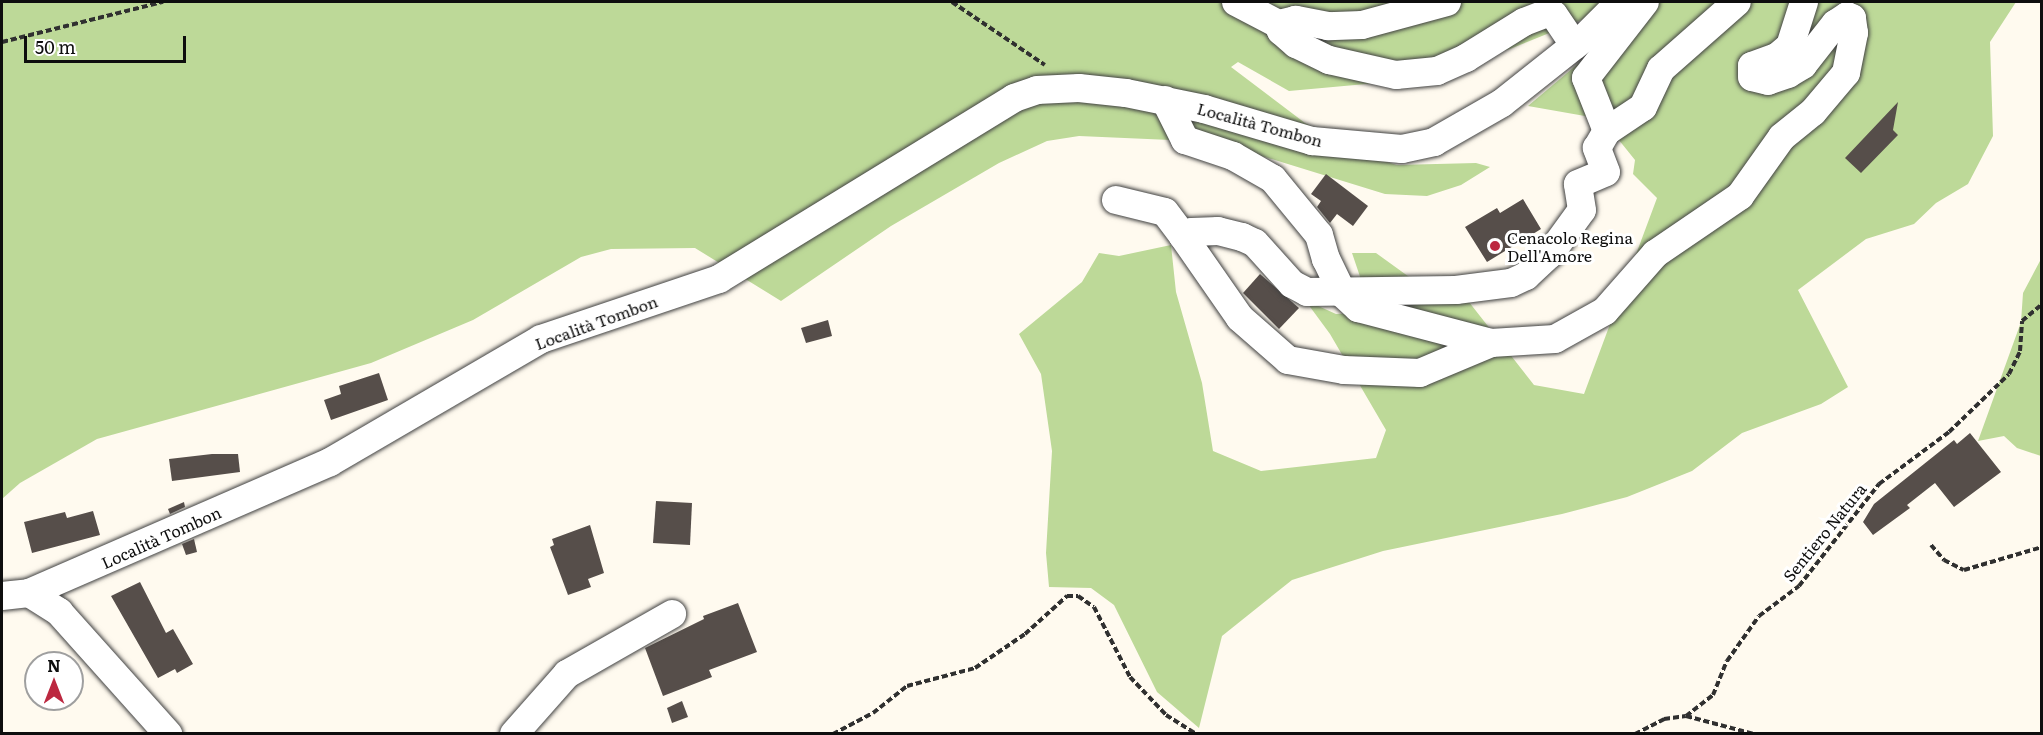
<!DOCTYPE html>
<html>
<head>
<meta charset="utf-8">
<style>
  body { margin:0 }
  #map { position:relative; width:2043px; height:735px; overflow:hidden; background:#fffaef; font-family:Literata,serif }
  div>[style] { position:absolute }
  .forest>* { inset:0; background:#bdd998 }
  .building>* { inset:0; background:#564e4a }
  .path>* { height:4px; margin-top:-2px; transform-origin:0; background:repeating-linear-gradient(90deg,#303030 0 6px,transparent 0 9px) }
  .roads { filter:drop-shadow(0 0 2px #414141) drop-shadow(0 0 2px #414141) }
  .minor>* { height:28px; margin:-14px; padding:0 14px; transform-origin:14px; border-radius:14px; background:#fff }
  .dots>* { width:16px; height:16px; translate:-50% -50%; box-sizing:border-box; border:3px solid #fff; border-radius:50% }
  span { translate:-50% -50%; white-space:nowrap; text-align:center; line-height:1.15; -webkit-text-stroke:6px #fff; paint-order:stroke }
  .street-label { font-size:16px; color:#0e0e0e }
  .poi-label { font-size:16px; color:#0e0e0e }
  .left { translate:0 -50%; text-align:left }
  .frame { position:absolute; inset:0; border:3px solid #0e0e0e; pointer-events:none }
  .north { position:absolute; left:24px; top:651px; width:60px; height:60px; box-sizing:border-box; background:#fff; border:2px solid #9f9f9f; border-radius:50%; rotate:0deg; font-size:16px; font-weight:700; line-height:24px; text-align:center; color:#0e0e0e }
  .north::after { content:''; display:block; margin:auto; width:21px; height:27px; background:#bc2840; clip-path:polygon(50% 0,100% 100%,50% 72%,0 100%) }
  .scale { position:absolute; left:24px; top:36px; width:162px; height:27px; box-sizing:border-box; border:3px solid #0e0e0e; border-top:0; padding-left:8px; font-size:18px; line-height:21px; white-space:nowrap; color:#0e0e0e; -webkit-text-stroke:4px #fff; paint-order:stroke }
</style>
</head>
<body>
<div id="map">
  <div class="forest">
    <div style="clip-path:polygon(2px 2px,1626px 2px,1510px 49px,1388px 82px,1289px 91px,1238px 62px,1231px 67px,1305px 123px,1374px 158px,1397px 165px,1476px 163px,1490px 167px,1461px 185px,1427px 196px,1385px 194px,1216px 142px,1079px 136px,1047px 141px,999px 163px,891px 226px,781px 301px,695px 248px,611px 249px,581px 257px,473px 320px,371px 363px,97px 439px,20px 483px,2px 499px)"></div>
    <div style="clip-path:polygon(1651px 2px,2016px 2px,1990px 42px,1993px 136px,1968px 184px,1936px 203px,1914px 224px,1866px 239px,1798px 290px,1848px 387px,1821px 404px,1742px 433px,1692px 471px,1627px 497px,1562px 514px,1383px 551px,1292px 580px,1222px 636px,1199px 728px,1157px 692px,1114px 605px,1091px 588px,1049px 587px,1046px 553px,1052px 451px,1041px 374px,1019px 334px,1082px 282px,1099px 253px,1119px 256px,1171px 245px,1176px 292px,1202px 383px,1213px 451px,1261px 471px,1376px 458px,1386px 430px,1330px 334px,1305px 300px,1336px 314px,1372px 312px,1352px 253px,1376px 253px,1430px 292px,1469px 302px,1534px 385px,1584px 394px,1657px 198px,1633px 174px,1635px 160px,1602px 119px,1528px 106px)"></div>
    <div style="clip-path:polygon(2041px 259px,2042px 456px,2041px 456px,2017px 448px,2004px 436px,1978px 441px,2021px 322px,2023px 293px)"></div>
  </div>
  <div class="building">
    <div style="clip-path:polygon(1898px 102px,1893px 130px,1898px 135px,1861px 173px,1845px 158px)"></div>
    <div style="clip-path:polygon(1326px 174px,1368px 206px,1353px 226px,1337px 214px,1330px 223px,1317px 207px,1321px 201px,1311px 194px)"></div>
    <div style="clip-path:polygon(1523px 199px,1541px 229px,1487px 262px,1465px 227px,1497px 208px,1500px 213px)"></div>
    <div style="clip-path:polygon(1260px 274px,1299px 308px,1279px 329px,1243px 293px)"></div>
    <div style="clip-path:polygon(828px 320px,832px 336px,806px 343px,801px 328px)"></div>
    <div style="clip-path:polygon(379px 373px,388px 400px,331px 420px,324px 400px,341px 394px,339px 386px)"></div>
    <div style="clip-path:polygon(1970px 433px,2001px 472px,1954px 507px,1935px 483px,1907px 505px,1910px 508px,1873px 535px,1863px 522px,1874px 504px,1954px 440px,1957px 444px)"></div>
    <div style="clip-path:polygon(212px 454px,238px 454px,240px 472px,172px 481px,169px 459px)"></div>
    <div style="clip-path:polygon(656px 501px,692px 503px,690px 545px,653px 543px)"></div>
    <div style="clip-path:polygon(184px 502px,185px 507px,170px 514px,168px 509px)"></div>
    <div style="clip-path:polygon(93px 511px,100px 535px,32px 553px,24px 522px,65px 512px,67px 518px)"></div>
    <div style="clip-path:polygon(590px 525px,604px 573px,588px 579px,591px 587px,568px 595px,550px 547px,554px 545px,552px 539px)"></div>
    <div style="clip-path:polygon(194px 539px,197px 552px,186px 555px,182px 544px)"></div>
    <div style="clip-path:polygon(140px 582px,166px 633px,173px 629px,193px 664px,177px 673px,175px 669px,158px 678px,111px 596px)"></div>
    <div style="clip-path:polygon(738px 603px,757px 652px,709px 670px,712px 677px,663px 696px,645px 648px,704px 619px,703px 616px)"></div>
    <div style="clip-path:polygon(682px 701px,688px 717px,672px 723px,667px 708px)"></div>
  </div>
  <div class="path">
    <div style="left:952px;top:2px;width:112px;rotate:34.1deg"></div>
    <div style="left:2px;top:42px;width:166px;rotate:-14deg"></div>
    <div style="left:1931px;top:545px;width:20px;rotate:49deg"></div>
    <div style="left:1944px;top:560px;width:22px;rotate:27deg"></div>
    <div style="left:1964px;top:570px;width:81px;rotate:-16.4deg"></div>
    <div style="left:1686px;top:716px;width:70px;rotate:14.8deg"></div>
    <div style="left:833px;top:734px;width:45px;rotate:-27.7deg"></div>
    <div style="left:873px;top:713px;width:43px;rotate:-38.5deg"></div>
    <div style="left:907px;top:686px;width:70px;rotate:-14.8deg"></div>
    <div style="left:975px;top:668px;width:60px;rotate:-34.2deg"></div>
    <div style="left:1025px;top:634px;width:57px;rotate:-42.1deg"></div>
    <div style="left:1067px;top:596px;width:11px"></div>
    <div style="left:1078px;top:596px;width:19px;rotate:35deg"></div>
    <div style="left:1094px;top:607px;width:79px;rotate:62.8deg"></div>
    <div style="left:1130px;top:677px;width:52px;rotate:46.5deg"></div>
    <div style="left:1166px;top:715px;width:36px;rotate:32deg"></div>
    <div style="left:1635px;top:734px;width:33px;rotate:-27deg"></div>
    <div style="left:1664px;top:719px;width:22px;rotate:-8deg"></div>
    <div style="left:1686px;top:716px;width:34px;rotate:-38deg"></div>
    <div style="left:1713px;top:695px;width:37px;rotate:-68deg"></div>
    <div style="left:1727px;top:661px;width:55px;rotate:-54.6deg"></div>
    <div style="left:1759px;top:616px;width:50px;rotate:-36.9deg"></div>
    <div style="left:1799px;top:586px;width:130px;rotate:-51.9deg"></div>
    <div style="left:1879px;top:484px;width:87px;rotate:-36.6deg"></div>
    <div style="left:1949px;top:432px;width:83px;rotate:-44deg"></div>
    <div style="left:2009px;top:374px;width:25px;rotate:-64deg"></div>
    <div style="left:2020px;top:351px;width:30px;rotate:-86deg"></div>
    <div style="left:2022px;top:321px;width:26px;rotate:-40deg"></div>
  </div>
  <div class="roads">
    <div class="minor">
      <div style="left:1236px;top:2px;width:47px;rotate:27.6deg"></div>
      <div style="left:1447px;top:2px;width:88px;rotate:164.9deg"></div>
      <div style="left:1362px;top:25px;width:34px;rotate:178deg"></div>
      <div style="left:1328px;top:26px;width:33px;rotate:-169deg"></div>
      <div style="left:1296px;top:20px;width:18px;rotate:167deg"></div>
      <div style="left:1278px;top:24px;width:8px;rotate:67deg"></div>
      <div style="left:1281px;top:31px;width:20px;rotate:41deg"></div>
      <div style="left:1296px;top:44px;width:37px;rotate:26deg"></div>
      <div style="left:1329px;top:60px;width:69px;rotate:12.6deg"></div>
      <div style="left:1396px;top:75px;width:41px;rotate:-5.6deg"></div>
      <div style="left:1437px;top:71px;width:32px;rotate:-24deg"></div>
      <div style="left:1466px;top:58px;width:68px;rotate:-31.8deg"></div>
      <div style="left:1524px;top:22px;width:25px;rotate:-21deg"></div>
      <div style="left:1547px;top:13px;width:7px;rotate:16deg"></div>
      <div style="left:1554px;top:15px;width:37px;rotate:56deg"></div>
      <div style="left:1165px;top:100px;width:45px;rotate:63.4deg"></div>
      <div style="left:1185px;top:140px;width:51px;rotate:18.4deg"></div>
      <div style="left:1233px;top:156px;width:46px;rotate:29.9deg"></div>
      <div style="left:1273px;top:179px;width:72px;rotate:50.6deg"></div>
      <div style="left:1319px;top:235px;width:25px;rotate:74deg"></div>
      <div style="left:1326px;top:259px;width:39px;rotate:64deg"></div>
      <div style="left:1343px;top:294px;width:21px;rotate:43deg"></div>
      <div style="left:1358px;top:308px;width:138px;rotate:14.7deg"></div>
      <div style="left:1491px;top:343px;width:64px;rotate:-3.6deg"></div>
      <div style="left:1555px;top:339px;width:57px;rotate:-29.2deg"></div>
      <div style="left:1605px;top:311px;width:76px;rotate:-48.7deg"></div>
      <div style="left:1655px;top:254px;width:103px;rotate:-34.3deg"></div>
      <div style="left:1740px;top:196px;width:72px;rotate:-54.6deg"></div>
      <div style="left:1782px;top:137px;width:40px;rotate:-39deg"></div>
      <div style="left:1813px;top:112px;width:51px;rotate:-49.8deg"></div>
      <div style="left:1846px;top:73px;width:41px;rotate:-78.7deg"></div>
      <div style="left:1854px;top:33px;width:15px;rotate:-98deg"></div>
      <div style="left:1852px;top:18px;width:5px;rotate:-158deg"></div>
      <div style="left:1847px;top:16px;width:14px;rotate:146deg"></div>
      <div style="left:1835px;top:24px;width:52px;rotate:128deg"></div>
      <div style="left:1803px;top:65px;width:17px;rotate:149deg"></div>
      <div style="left:1788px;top:74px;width:21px;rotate:161deg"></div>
      <div style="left:1768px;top:81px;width:16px;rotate:-166deg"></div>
      <div style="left:1752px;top:77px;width:11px;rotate:-90deg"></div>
      <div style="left:1752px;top:66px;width:27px;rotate:-20deg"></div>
      <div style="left:1777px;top:57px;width:17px;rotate:-40deg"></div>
      <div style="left:1790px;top:46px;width:46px;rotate:-72.3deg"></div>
      <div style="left:1607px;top:131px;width:57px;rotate:-111.6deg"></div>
      <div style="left:1586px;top:78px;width:96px;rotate:-52.2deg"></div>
      <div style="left:1116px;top:200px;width:50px;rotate:13.8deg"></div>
      <div style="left:1165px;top:212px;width:30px;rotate:53deg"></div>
      <div style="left:1491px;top:343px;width:77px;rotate:157.1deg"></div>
      <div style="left:1420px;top:373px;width:76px;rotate:-177.7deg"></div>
      <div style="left:1344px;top:370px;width:57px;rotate:-169.9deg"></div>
      <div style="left:1288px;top:360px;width:64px;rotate:-138.8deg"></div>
      <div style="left:1240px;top:318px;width:100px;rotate:-124.8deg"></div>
      <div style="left:1183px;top:236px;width:10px;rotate:-24deg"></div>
      <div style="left:1192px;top:232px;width:26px;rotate:-2deg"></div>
      <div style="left:1218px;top:231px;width:25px;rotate:14deg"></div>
      <div style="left:1242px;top:237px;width:14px;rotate:25deg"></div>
      <div style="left:1255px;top:243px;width:55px;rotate:47.9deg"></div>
      <div style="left:1292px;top:284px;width:17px;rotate:28deg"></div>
      <div style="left:1307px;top:292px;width:149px;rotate:-0.8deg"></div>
      <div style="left:1456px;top:290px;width:55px;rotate:-7.3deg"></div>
      <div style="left:1511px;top:283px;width:17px;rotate:-25deg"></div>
      <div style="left:1526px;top:276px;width:33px;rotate:-43deg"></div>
      <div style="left:1550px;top:254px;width:54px;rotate:-54deg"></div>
      <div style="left:1582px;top:210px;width:26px;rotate:-99deg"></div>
      <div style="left:1578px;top:184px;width:30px;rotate:-23deg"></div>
      <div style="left:1606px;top:172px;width:26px;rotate:-111deg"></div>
      <div style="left:1597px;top:148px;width:20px;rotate:-60deg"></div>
      <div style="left:1607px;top:131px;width:43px;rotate:-33.7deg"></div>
      <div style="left:1643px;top:107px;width:42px;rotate:-64.7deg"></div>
      <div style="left:1661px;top:69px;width:101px;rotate:-41.4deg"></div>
      <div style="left:29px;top:593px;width:36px;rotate:32deg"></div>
      <div style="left:59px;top:612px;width:164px;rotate:48.2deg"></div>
      <div style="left:2px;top:596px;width:27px;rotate:-6deg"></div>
      <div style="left:29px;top:593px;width:328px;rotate:-23.5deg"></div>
      <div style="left:330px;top:462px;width:244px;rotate:-30.2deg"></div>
      <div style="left:541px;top:339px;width:188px;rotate:-18.6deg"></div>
      <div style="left:719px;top:279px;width:346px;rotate:-31.5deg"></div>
      <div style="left:1014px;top:98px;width:24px;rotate:-19deg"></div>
      <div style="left:1037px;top:90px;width:42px;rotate:-2.7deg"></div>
      <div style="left:1079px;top:88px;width:47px;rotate:6.1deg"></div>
      <div style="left:1126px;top:93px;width:80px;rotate:11.6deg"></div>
      <div style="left:1204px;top:109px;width:113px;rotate:16.5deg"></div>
      <div style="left:1312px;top:141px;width:90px;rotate:5.1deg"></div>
      <div style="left:1402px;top:149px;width:33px;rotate:-12deg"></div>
      <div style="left:1434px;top:142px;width:78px;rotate:-29.8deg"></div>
      <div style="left:1502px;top:103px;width:105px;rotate:-38.4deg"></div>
      <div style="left:1584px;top:38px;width:51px;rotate:-45deg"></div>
      <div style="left:514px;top:734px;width:80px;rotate:-48.5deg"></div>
      <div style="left:567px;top:674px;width:121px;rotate:-29.7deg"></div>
    </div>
  </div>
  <div class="dots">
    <div style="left:1495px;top:246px;background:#bc2840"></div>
  </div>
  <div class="street-label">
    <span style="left:1260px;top:124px;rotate:15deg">Località Tombon</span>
    <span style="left:596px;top:322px;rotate:-20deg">Località Tombon</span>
    <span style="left:1824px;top:532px;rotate:-51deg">Sentiero Natura</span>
    <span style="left:161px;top:537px;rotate:-24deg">Località Tombon</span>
  </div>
  <div class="poi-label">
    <span class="left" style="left:1507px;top:246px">Cenacolo Regina<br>Dell'Amore</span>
  </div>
  <div class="frame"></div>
  <div class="north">N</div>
  <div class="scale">50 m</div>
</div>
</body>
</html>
